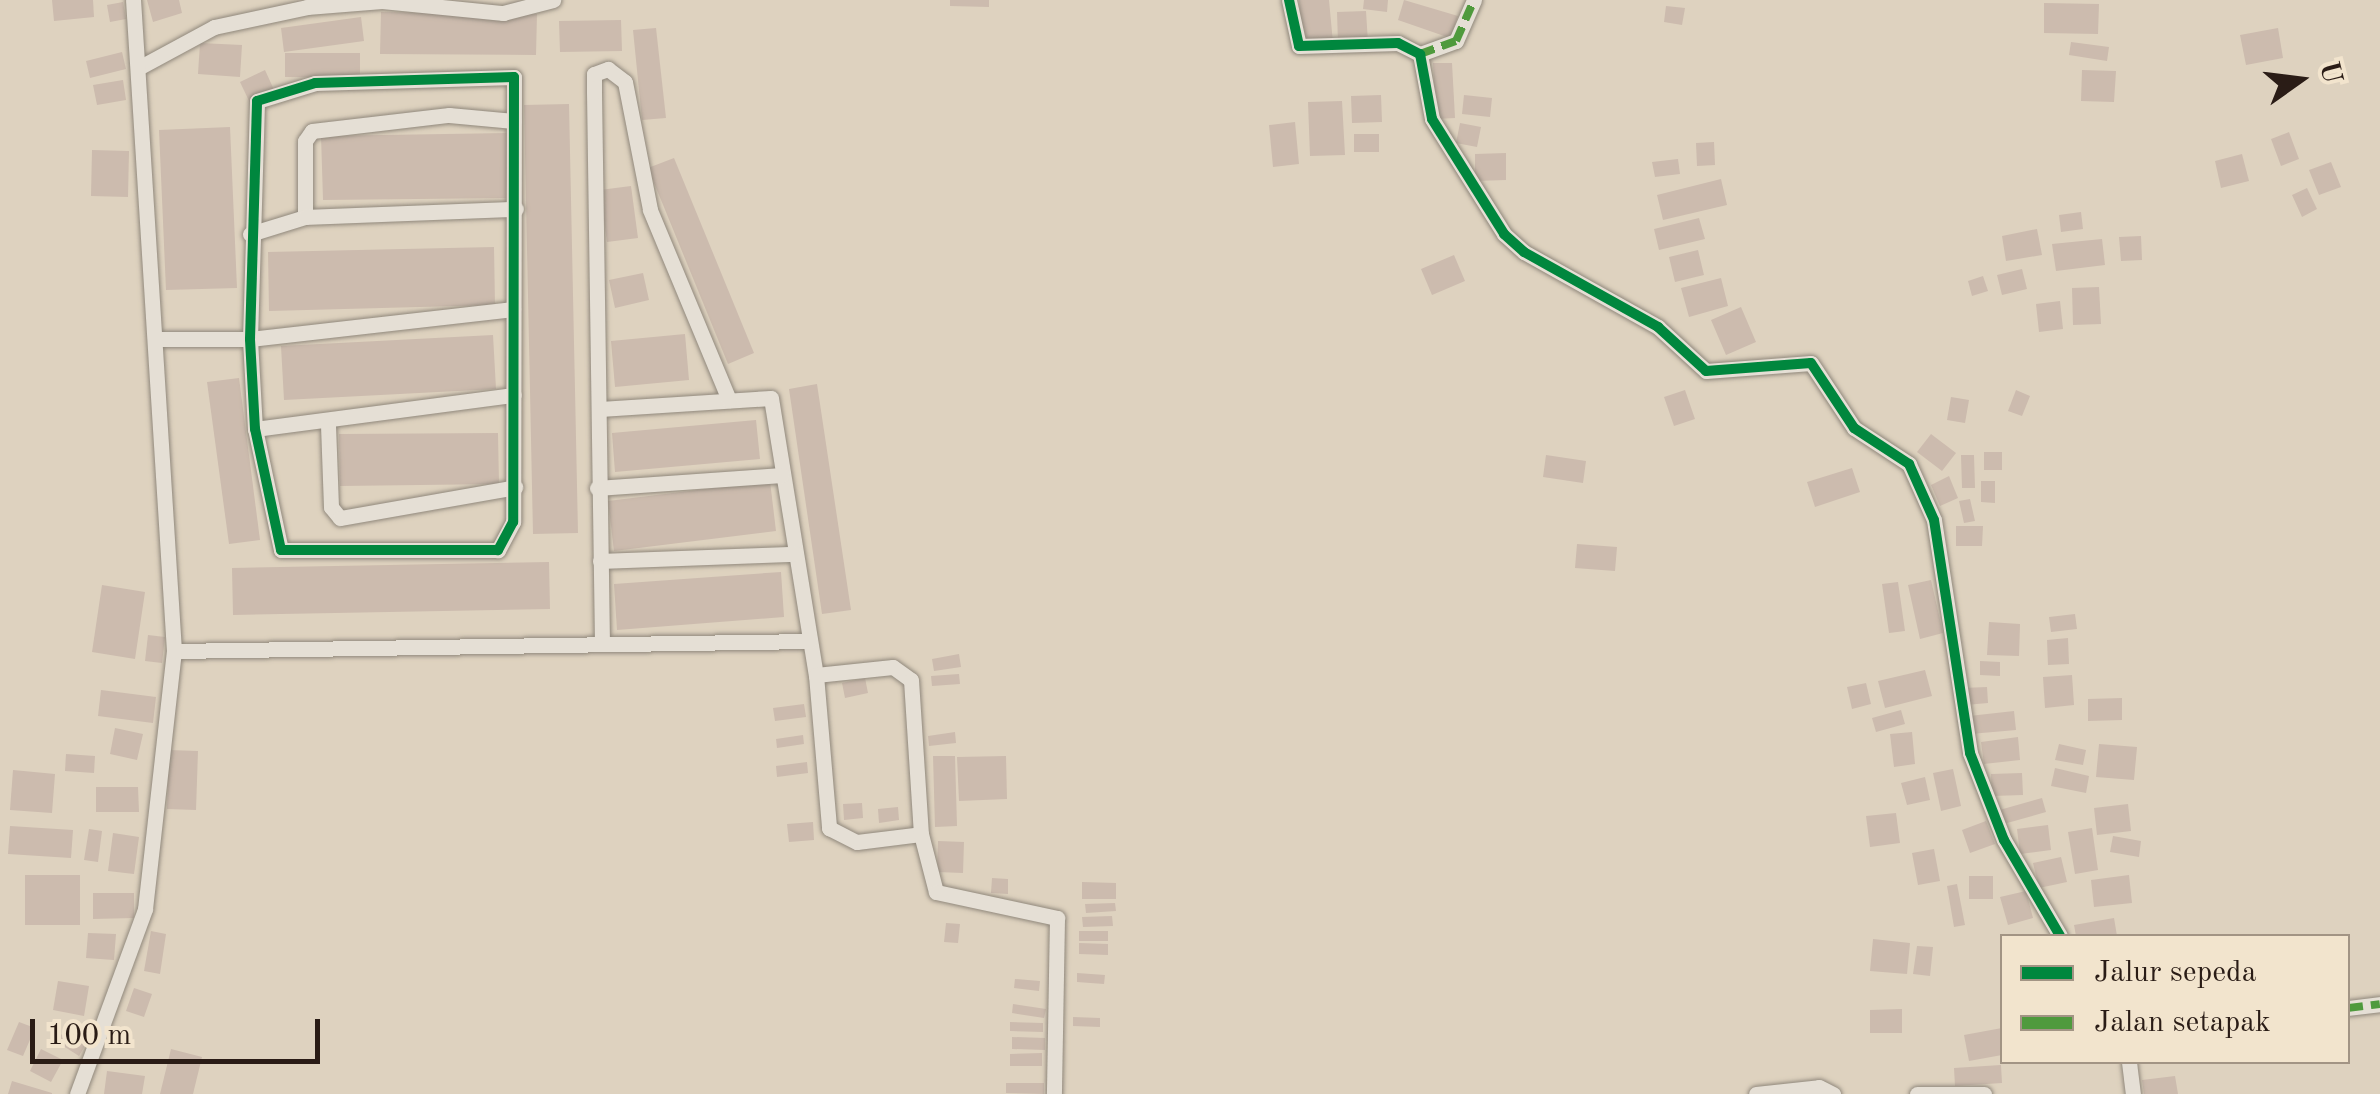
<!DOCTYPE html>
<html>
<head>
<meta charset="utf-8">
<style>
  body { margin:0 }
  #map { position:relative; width:2380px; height:1094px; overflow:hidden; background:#ded2bf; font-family:"Old Standard TT",serif }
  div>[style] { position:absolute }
  .building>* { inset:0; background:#ccbbae }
  .roads { filter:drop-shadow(0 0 2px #90887c) drop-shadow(0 0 2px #90887c) }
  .street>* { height:15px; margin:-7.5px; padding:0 7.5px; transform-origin:7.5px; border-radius:7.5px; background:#e5dfd5 }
  .quiet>* { height:8px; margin-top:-4px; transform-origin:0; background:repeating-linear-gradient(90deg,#4f9a3d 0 15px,transparent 0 23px) }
  .cycleway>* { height:10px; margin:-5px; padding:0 5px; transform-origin:5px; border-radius:5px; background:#00873e }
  span { translate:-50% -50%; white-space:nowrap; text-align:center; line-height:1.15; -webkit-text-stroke:8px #f2e4cd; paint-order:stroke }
  .legend { position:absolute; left:2000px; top:934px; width:350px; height:130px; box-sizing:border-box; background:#f2e4cd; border:2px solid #a29484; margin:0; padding:12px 18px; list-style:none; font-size:30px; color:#2a1c16 }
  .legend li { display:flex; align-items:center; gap:20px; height:50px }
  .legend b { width:50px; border:2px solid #a29484 }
  .north { position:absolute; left:2250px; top:30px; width:100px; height:100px; -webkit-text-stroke:8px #f2e4cd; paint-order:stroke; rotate:76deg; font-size:28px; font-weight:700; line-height:40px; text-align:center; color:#2a1c16 }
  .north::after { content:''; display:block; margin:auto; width:35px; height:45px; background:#2a1c16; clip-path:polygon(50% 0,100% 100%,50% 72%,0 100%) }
  .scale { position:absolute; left:30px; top:1019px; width:290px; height:45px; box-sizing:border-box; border:5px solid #2a1c16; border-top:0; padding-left:12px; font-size:30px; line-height:35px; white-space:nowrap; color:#2a1c16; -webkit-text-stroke:8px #f2e4cd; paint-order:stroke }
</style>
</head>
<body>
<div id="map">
  <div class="building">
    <div style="clip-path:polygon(52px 0,93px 0,94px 17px,54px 21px)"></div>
    <div style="clip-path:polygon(147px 0,179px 0,182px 13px,153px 22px)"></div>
    <div style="clip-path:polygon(950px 0,989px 0,989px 7px,950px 6px)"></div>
    <div style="clip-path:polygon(1299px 0,1329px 0,1333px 43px,1303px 46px)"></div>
    <div style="clip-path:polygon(1364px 0,1388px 0,1387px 12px,1363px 9px)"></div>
    <div style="clip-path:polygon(1404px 0,1458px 16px,1450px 38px,1398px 20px)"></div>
    <div style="clip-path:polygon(123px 2px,126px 19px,110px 22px,107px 5px)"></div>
    <div style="clip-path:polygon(2044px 3px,2099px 4px,2098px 34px,2044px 33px)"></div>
    <div style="clip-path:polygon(1666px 6px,1685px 8px,1682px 25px,1664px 22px)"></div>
    <div style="clip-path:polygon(1366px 11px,1368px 43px,1338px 44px,1337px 12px)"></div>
    <div style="clip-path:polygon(381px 12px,537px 14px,536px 55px,380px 54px)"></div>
    <div style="clip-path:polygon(361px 17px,364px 41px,284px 52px,281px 28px)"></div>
    <div style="clip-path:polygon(621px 20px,622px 51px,560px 52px,559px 21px)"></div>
    <div style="clip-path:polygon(656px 28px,666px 118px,642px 120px,633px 30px)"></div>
    <div style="clip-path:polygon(2278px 28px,2283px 58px,2246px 65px,2240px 35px)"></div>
    <div style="clip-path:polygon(2071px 42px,2109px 47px,2107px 61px,2069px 55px)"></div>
    <div style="clip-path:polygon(200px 43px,242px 45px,240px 77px,198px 74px)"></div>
    <div style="clip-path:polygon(122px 52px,126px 69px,90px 78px,86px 61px)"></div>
    <div style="clip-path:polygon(285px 53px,360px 53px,360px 78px,285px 77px)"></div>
    <div style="clip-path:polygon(1433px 63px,1452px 63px,1455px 118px,1436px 119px)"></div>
    <div style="clip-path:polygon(265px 70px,275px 92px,250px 103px,240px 82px)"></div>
    <div style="clip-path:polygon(2082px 70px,2116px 71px,2114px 102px,2081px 101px)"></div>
    <div style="clip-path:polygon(123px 80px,126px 100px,97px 105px,93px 85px)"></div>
    <div style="clip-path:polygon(1381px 95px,1382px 122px,1352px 123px,1351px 96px)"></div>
    <div style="clip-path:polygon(1464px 95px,1492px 98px,1490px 117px,1462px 114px)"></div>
    <div style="clip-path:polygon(1342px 101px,1345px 155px,1310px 156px,1308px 102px)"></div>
    <div style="clip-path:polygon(569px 104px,578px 533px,533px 534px,524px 105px)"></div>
    <div style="clip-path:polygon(1295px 122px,1299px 164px,1273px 167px,1269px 125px)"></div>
    <div style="clip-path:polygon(1460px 123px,1481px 127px,1477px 147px,1456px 143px)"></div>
    <div style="clip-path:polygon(230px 127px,237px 288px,166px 290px,159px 130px)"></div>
    <div style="clip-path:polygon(2289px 132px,2299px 159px,2281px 166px,2271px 139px)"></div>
    <div style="clip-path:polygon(508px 133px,508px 198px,323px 200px,321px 136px)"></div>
    <div style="clip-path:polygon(1354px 134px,1379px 134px,1379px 152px,1354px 152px)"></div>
    <div style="clip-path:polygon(1714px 142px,1715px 165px,1697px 166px,1696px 143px)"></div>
    <div style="clip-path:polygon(92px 150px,129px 151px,128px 197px,91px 196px)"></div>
    <div style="clip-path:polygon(1506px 153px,1506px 180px,1475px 181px,1475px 154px)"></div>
    <div style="clip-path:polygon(2242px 154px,2249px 181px,2221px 188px,2215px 161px)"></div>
    <div style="clip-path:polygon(674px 158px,754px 353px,728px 364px,648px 168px)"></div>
    <div style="clip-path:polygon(1678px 159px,1680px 174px,1655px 177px,1652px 162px)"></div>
    <div style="clip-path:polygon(2331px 162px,2341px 187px,2319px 195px,2309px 170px)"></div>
    <div style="clip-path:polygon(1721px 179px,1727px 205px,1663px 220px,1657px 195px)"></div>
    <div style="clip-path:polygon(631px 186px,638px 238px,607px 242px,600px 190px)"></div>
    <div style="clip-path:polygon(2307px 188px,2317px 209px,2302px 217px,2292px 195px)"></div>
    <div style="clip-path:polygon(2081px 212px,2083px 229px,2061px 232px,2059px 215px)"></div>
    <div style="clip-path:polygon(1699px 218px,1705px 239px,1659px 250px,1654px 229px)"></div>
    <div style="clip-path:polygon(2037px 229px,2042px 255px,2006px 261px,2002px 236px)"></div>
    <div style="clip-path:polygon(2141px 236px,2142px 260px,2121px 261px,2119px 237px)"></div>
    <div style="clip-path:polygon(2102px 239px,2105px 265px,2056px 271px,2052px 244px)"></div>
    <div style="clip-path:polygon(494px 247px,495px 305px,269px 311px,268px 252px)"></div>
    <div style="clip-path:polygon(1698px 250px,1704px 275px,1675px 282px,1669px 257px)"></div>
    <div style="clip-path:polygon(1454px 255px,1465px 281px,1432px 295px,1421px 269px)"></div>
    <div style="clip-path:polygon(2022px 269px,2027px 289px,2002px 295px,1997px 275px)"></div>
    <div style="clip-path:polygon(643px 273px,649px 300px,615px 308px,609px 280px)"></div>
    <div style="clip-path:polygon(1983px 276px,1988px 291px,1972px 296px,1968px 281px)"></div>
    <div style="clip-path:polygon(1721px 278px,1728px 306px,1689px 317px,1681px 288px)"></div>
    <div style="clip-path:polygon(2099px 287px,2101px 324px,2073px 325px,2072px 288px)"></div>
    <div style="clip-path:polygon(2060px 301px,2063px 329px,2039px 332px,2036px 304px)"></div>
    <div style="clip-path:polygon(1741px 307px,1756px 342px,1726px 355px,1711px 320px)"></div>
    <div style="clip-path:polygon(685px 334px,689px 380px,615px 387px,611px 341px)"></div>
    <div style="clip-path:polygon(493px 335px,496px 389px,284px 400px,281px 346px)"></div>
    <div style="clip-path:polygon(239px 378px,260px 540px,229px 544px,207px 382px)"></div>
    <div style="clip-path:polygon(817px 384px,851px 610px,822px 614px,789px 389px)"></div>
    <div style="clip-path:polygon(1685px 390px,1695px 419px,1674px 426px,1664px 397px)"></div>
    <div style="clip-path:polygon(2016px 390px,2030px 396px,2022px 416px,2008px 411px)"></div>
    <div style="clip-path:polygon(1951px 397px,1969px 400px,1965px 423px,1947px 420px)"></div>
    <div style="clip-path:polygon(756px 420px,760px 459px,615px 472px,612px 433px)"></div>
    <div style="clip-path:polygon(498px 433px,499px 484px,340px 486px,339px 434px)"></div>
    <div style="clip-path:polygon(1931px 434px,1956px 453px,1942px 471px,1917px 452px)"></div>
    <div style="clip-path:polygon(1984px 452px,2002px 452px,2002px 470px,1984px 470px)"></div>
    <div style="clip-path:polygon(1546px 455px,1586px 461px,1583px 483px,1543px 477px)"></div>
    <div style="clip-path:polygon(1961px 455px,1974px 455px,1975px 488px,1962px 488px)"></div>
    <div style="clip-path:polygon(1852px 468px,1860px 492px,1815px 507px,1807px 482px)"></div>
    <div style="clip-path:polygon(1949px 476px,1958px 498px,1940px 506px,1931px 485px)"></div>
    <div style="clip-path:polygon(770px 481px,776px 531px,614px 551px,608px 501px)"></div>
    <div style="clip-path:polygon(1981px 481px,1995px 481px,1995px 503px,1981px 502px)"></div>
    <div style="clip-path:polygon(1970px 499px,1975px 521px,1964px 523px,1959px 501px)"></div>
    <div style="clip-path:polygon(1956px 526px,1983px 526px,1982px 546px,1956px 546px)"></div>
    <div style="clip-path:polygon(1577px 544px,1617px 547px,1615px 571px,1575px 568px)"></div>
    <div style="clip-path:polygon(549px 562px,550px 609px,233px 615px,232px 568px)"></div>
    <div style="clip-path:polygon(781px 572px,784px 617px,617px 630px,614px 584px)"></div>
    <div style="clip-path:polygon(1931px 580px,1943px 633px,1920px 639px,1908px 585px)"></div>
    <div style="clip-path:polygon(1898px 582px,1905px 631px,1889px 633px,1882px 584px)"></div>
    <div style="clip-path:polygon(102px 585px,145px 592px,135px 659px,92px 652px)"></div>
    <div style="clip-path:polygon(2075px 614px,2077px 629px,2051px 632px,2049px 617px)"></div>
    <div style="clip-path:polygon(1989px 622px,2020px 624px,2019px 656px,1987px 655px)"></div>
    <div style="clip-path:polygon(148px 635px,165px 637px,162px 663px,145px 661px)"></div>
    <div style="clip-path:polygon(2068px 638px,2069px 664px,2048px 665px,2047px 640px)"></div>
    <div style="clip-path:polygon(959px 654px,961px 667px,934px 671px,932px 659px)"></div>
    <div style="clip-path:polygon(1980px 661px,2000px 662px,2000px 676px,1980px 675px)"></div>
    <div style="clip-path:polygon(1925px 670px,1932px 696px,1885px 708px,1878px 681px)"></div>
    <div style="clip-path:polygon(959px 674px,960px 684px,932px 686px,931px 676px)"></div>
    <div style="clip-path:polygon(2072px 675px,2074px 705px,2045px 708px,2043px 677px)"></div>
    <div style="clip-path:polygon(865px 678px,868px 693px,845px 698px,842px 683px)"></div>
    <div style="clip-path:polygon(1866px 683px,1871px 704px,1852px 709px,1847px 687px)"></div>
    <div style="clip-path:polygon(1987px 687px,1988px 703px,1965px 705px,1963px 688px)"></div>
    <div style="clip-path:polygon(101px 690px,156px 697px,153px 723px,98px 716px)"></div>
    <div style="clip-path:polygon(2122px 698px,2122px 720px,2088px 721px,2088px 699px)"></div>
    <div style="clip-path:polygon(804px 704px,806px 717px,775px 721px,773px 708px)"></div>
    <div style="clip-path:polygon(1901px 710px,1905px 724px,1876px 732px,1872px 718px)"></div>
    <div style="clip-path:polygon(2014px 711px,2016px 730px,1970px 734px,1969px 716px)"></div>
    <div style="clip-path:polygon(115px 728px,143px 734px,137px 760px,110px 754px)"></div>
    <div style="clip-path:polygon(955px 732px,956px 743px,929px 746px,928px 736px)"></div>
    <div style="clip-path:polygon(1912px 732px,1915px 764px,1894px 767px,1890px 734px)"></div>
    <div style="clip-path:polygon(803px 735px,804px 744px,777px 748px,776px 739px)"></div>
    <div style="clip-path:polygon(2018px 737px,2020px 760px,1984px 764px,1981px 742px)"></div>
    <div style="clip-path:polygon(2059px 744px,2086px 750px,2083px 765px,2055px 760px)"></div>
    <div style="clip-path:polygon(2099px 744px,2137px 747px,2134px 780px,2096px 777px)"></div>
    <div style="clip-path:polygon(169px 750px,198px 751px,196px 810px,167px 809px)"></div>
    <div style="clip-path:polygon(66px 754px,95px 756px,94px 773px,65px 771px)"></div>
    <div style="clip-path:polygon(933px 756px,955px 756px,957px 826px,935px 827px)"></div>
    <div style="clip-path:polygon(1006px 756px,1007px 799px,959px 801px,957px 757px)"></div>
    <div style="clip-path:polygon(807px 762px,808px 773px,777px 777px,776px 766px)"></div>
    <div style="clip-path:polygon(2055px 768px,2089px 776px,2086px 793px,2051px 786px)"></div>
    <div style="clip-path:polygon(1953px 769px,1961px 806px,1941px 811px,1933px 773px)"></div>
    <div style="clip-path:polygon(13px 770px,55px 774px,52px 813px,10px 810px)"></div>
    <div style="clip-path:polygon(2022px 773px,2023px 795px,1992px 796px,1991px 774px)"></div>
    <div style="clip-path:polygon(1925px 777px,1930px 800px,1907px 805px,1901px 783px)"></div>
    <div style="clip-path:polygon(96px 787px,138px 787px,139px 812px,96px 812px)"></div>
    <div style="clip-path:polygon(2042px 798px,2046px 812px,2000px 825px,1996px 811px)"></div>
    <div style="clip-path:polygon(862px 803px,863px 818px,844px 820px,843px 804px)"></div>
    <div style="clip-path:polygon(2128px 804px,2131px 831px,2097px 835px,2094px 808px)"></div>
    <div style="clip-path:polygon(898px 807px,899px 820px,879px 823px,878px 809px)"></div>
    <div style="clip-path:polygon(1896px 813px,1900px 843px,1870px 847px,1866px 816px)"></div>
    <div style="clip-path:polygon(1986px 821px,1995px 844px,1970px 853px,1962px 830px)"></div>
    <div style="clip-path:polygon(813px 822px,814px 840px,789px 842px,787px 824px)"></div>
    <div style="clip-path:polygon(2048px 825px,2051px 850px,2020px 854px,2017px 829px)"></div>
    <div style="clip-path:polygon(10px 826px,73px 830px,71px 858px,8px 854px)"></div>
    <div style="clip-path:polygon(2092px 828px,2098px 870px,2075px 874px,2068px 832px)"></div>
    <div style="clip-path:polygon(89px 829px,102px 831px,98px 862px,84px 860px)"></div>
    <div style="clip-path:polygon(113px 833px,139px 837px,134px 874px,108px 871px)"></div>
    <div style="clip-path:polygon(2113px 836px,2141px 841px,2139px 857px,2110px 852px)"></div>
    <div style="clip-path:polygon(938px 841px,964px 842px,963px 873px,937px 872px)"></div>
    <div style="clip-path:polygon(1934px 849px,1940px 881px,1918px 885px,1912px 853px)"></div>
    <div style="clip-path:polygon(2061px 857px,2067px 882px,2039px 888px,2033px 863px)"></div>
    <div style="clip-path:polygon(25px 875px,80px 875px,80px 925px,25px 925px)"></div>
    <div style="clip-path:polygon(2129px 875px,2132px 903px,2094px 907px,2091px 880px)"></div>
    <div style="clip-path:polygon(1969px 876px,1993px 876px,1993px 899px,1969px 899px)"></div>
    <div style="clip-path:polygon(992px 878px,1008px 879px,1008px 894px,991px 893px)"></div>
    <div style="clip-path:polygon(1082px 882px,1116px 883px,1116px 899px,1082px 899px)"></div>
    <div style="clip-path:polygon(1957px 884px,1965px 925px,1954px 927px,1947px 886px)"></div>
    <div style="clip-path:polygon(2026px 891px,2033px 918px,2008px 925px,2000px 897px)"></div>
    <div style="clip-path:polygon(93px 893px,134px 893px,134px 918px,93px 919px)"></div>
    <div style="clip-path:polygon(1115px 903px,1116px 911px,1086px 913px,1085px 904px)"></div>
    <div style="clip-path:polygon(1112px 916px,1113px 926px,1083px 927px,1082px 917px)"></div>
    <div style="clip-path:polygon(2114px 918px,2117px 936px,2076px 936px,2074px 925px)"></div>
    <div style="clip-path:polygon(946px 923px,960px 924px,958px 943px,944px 942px)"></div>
    <div style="clip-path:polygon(151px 931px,166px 934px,160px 974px,144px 971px)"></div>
    <div style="clip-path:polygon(1079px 931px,1108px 931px,1108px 941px,1079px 941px)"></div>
    <div style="clip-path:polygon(88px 933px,116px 934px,114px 960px,86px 958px)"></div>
    <div style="clip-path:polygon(1873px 939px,1910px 943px,1907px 974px,1870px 971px)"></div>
    <div style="clip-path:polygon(1079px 943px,1108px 944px,1108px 955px,1079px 954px)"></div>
    <div style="clip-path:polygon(1917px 946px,1933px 947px,1930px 976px,1913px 974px)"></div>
    <div style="clip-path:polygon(1077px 973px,1105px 975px,1104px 984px,1077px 982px)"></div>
    <div style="clip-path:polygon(1015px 979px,1040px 981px,1039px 991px,1014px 988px)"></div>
    <div style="clip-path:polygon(58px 981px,89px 986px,84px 1016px,53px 1010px)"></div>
    <div style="clip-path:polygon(134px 988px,152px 994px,144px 1017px,126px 1011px)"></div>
    <div style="clip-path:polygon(1013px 1004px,1046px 1009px,1044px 1018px,1012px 1013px)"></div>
    <div style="clip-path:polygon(1902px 1009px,1902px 1033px,1870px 1033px,1870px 1010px)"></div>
    <div style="clip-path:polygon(1073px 1017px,1100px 1018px,1100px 1027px,1073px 1026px)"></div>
    <div style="clip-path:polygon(19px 1022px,35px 1028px,23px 1056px,7px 1050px)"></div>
    <div style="clip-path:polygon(1010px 1022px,1043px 1023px,1043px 1032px,1010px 1031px)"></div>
    <div style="clip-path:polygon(2002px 1028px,2002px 1055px,1969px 1061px,1964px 1035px)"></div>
    <div style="clip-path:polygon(65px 1029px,87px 1042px,79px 1056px,57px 1042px)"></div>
    <div style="clip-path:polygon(1012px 1037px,1045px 1038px,1045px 1050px,1012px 1049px)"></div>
    <div style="clip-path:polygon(41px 1049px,63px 1060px,51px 1082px,30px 1071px)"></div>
    <div style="clip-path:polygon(171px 1049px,202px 1057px,193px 1094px,160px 1094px)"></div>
    <div style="clip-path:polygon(1042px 1053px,1042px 1066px,1010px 1066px,1010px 1054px)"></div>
    <div style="clip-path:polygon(2001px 1065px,2002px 1083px,1955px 1086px,1954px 1068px)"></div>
    <div style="clip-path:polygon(107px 1071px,145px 1076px,142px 1094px,104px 1094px)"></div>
    <div style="clip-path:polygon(2175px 1076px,2178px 1094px,2144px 1094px,2142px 1080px)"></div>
    <div style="clip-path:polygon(12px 1081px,52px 1093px,52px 1094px,8px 1094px)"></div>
    <div style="clip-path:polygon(1006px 1083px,1044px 1083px,1044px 1094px,1006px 1093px)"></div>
  </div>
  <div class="roads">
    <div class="street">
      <div style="left:1289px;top:0;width:47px;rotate:77.7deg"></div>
      <div style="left:1299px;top:46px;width:99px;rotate:-1.7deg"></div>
      <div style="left:1398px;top:43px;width:25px;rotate:27deg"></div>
      <div style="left:1420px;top:54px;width:66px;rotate:79.5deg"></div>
      <div style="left:1432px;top:119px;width:136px;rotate:57.9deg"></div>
      <div style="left:1504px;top:234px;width:27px;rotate:42deg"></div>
      <div style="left:1524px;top:252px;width:154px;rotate:29.2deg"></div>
      <div style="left:1658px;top:327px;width:65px;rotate:42.5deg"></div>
      <div style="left:1706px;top:371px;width:105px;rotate:-4.4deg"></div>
      <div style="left:1811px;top:363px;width:78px;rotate:56.5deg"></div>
      <div style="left:1854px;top:428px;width:66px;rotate:33.2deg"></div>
      <div style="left:1909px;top:464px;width:61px;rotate:65.9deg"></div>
      <div style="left:1934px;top:520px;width:236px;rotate:81.2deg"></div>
      <div style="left:1970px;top:753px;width:93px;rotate:68.7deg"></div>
      <div style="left:2004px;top:840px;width:111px;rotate:59.7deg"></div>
      <div style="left:1420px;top:54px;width:38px;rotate:-20deg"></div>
      <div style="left:1456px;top:41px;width:45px;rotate:-66.3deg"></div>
      <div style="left:142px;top:66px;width:82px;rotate:-28.4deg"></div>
      <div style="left:214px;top:27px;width:95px;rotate:-12.1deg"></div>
      <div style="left:307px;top:7px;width:75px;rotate:-4.6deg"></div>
      <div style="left:382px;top:1px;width:122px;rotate:5.7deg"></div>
      <div style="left:503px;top:13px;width:52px;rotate:-14.6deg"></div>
      <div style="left:514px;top:77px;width:445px;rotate:90.1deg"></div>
      <div style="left:513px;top:522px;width:32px;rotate:118deg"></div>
      <div style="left:498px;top:550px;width:217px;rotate:180deg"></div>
      <div style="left:281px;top:550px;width:124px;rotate:-102.1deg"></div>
      <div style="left:255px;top:429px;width:90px;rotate:-93.2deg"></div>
      <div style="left:250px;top:339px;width:238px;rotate:-88.3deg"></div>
      <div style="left:257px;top:101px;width:61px;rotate:-17.2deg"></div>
      <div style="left:315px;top:83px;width:199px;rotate:-1.7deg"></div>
      <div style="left:305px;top:217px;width:76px;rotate:-90deg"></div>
      <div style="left:305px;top:141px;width:12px;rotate:-55deg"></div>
      <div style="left:312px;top:131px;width:138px;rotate:-6.7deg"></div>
      <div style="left:449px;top:115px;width:65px;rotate:5.3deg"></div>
      <div style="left:250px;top:234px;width:58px;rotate:-17.2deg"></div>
      <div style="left:305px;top:217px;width:211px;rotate:-2.2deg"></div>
      <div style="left:159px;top:339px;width:91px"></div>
      <div style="left:250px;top:339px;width:265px;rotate:-6.5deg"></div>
      <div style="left:600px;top:409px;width:171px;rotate:-3.7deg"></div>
      <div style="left:771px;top:398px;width:281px;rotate:80.8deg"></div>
      <div style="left:816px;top:675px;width:154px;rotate:85.1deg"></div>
      <div style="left:829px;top:828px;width:31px;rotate:27deg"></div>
      <div style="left:857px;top:842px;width:64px;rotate:-7.1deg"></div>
      <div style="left:328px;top:425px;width:82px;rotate:87.9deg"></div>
      <div style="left:331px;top:507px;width:14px;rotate:51deg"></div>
      <div style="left:340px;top:518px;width:178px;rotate:-10deg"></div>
      <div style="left:255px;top:429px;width:261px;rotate:-7.5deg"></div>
      <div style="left:597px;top:488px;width:185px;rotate:-4deg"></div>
      <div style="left:600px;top:561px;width:195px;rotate:-2.1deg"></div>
      <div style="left:602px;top:644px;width:552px;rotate:-90.83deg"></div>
      <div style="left:594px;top:92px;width:18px;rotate:-90deg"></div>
      <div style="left:594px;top:74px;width:15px;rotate:-20deg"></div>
      <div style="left:608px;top:69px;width:21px;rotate:37deg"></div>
      <div style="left:625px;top:82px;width:130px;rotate:78.9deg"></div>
      <div style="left:650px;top:210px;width:206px;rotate:67.4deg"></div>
      <div style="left:174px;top:651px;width:636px;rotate:-0.9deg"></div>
      <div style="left:816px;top:675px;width:77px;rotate:-5.9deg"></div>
      <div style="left:893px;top:667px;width:22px;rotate:36deg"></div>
      <div style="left:911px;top:680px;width:154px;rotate:86.3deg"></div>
      <div style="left:921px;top:834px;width:60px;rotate:75.5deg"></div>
      <div style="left:936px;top:892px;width:124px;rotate:12.1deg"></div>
      <div style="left:1057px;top:918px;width:176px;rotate:91deg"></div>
      <div style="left:2348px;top:1008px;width:32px;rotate:-7deg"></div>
      <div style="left:2129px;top:1062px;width:32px;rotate:83deg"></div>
      <div style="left:77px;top:1094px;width:197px;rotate:-69.8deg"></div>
      <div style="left:145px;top:909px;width:260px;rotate:-83.6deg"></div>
      <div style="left:174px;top:651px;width:652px;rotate:-93.6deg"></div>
      <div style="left:1756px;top:1094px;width:63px;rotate:-6.3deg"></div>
      <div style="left:1819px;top:1087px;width:16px;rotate:27deg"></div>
      <div style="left:1917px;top:1094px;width:67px"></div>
    </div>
  </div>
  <div class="quiet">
    <div style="left:1420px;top:54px;width:38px;rotate:-20deg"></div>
    <div style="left:1456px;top:41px;width:45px;rotate:-66.3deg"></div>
    <div style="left:2348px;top:1008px;width:32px;rotate:-7deg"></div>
  </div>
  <div class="cycleway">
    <div style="left:1289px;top:0;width:47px;rotate:77.7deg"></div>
    <div style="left:1299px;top:46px;width:99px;rotate:-1.7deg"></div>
    <div style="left:1398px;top:43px;width:25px;rotate:27deg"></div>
    <div style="left:1420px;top:54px;width:66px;rotate:79.5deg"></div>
    <div style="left:1432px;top:119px;width:136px;rotate:57.9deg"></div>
    <div style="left:1504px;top:234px;width:27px;rotate:42deg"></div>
    <div style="left:1524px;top:252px;width:154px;rotate:29.2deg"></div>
    <div style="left:1658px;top:327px;width:65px;rotate:42.5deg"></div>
    <div style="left:1706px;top:371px;width:105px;rotate:-4.4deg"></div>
    <div style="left:1811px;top:363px;width:78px;rotate:56.5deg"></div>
    <div style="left:1854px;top:428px;width:66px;rotate:33.2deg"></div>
    <div style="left:1909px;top:464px;width:61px;rotate:65.9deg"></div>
    <div style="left:1934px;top:520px;width:236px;rotate:81.2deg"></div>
    <div style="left:1970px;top:753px;width:93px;rotate:68.7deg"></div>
    <div style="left:2004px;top:840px;width:111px;rotate:59.7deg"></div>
    <div style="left:514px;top:77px;width:445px;rotate:90.1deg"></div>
    <div style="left:513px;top:522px;width:32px;rotate:118deg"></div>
    <div style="left:498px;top:550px;width:217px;rotate:180deg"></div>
    <div style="left:281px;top:550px;width:124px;rotate:-102.1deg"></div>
    <div style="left:255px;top:429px;width:90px;rotate:-93.2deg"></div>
    <div style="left:250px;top:339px;width:238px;rotate:-88.3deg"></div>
    <div style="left:257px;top:101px;width:61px;rotate:-17.2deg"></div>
    <div style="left:315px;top:83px;width:199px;rotate:-1.7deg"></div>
  </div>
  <ul class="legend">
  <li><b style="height:12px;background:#00873e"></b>Jalur sepeda</li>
  <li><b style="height:12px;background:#4f9a3d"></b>Jalan setapak</li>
  </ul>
  <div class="north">U</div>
  <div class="scale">100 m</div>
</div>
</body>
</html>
